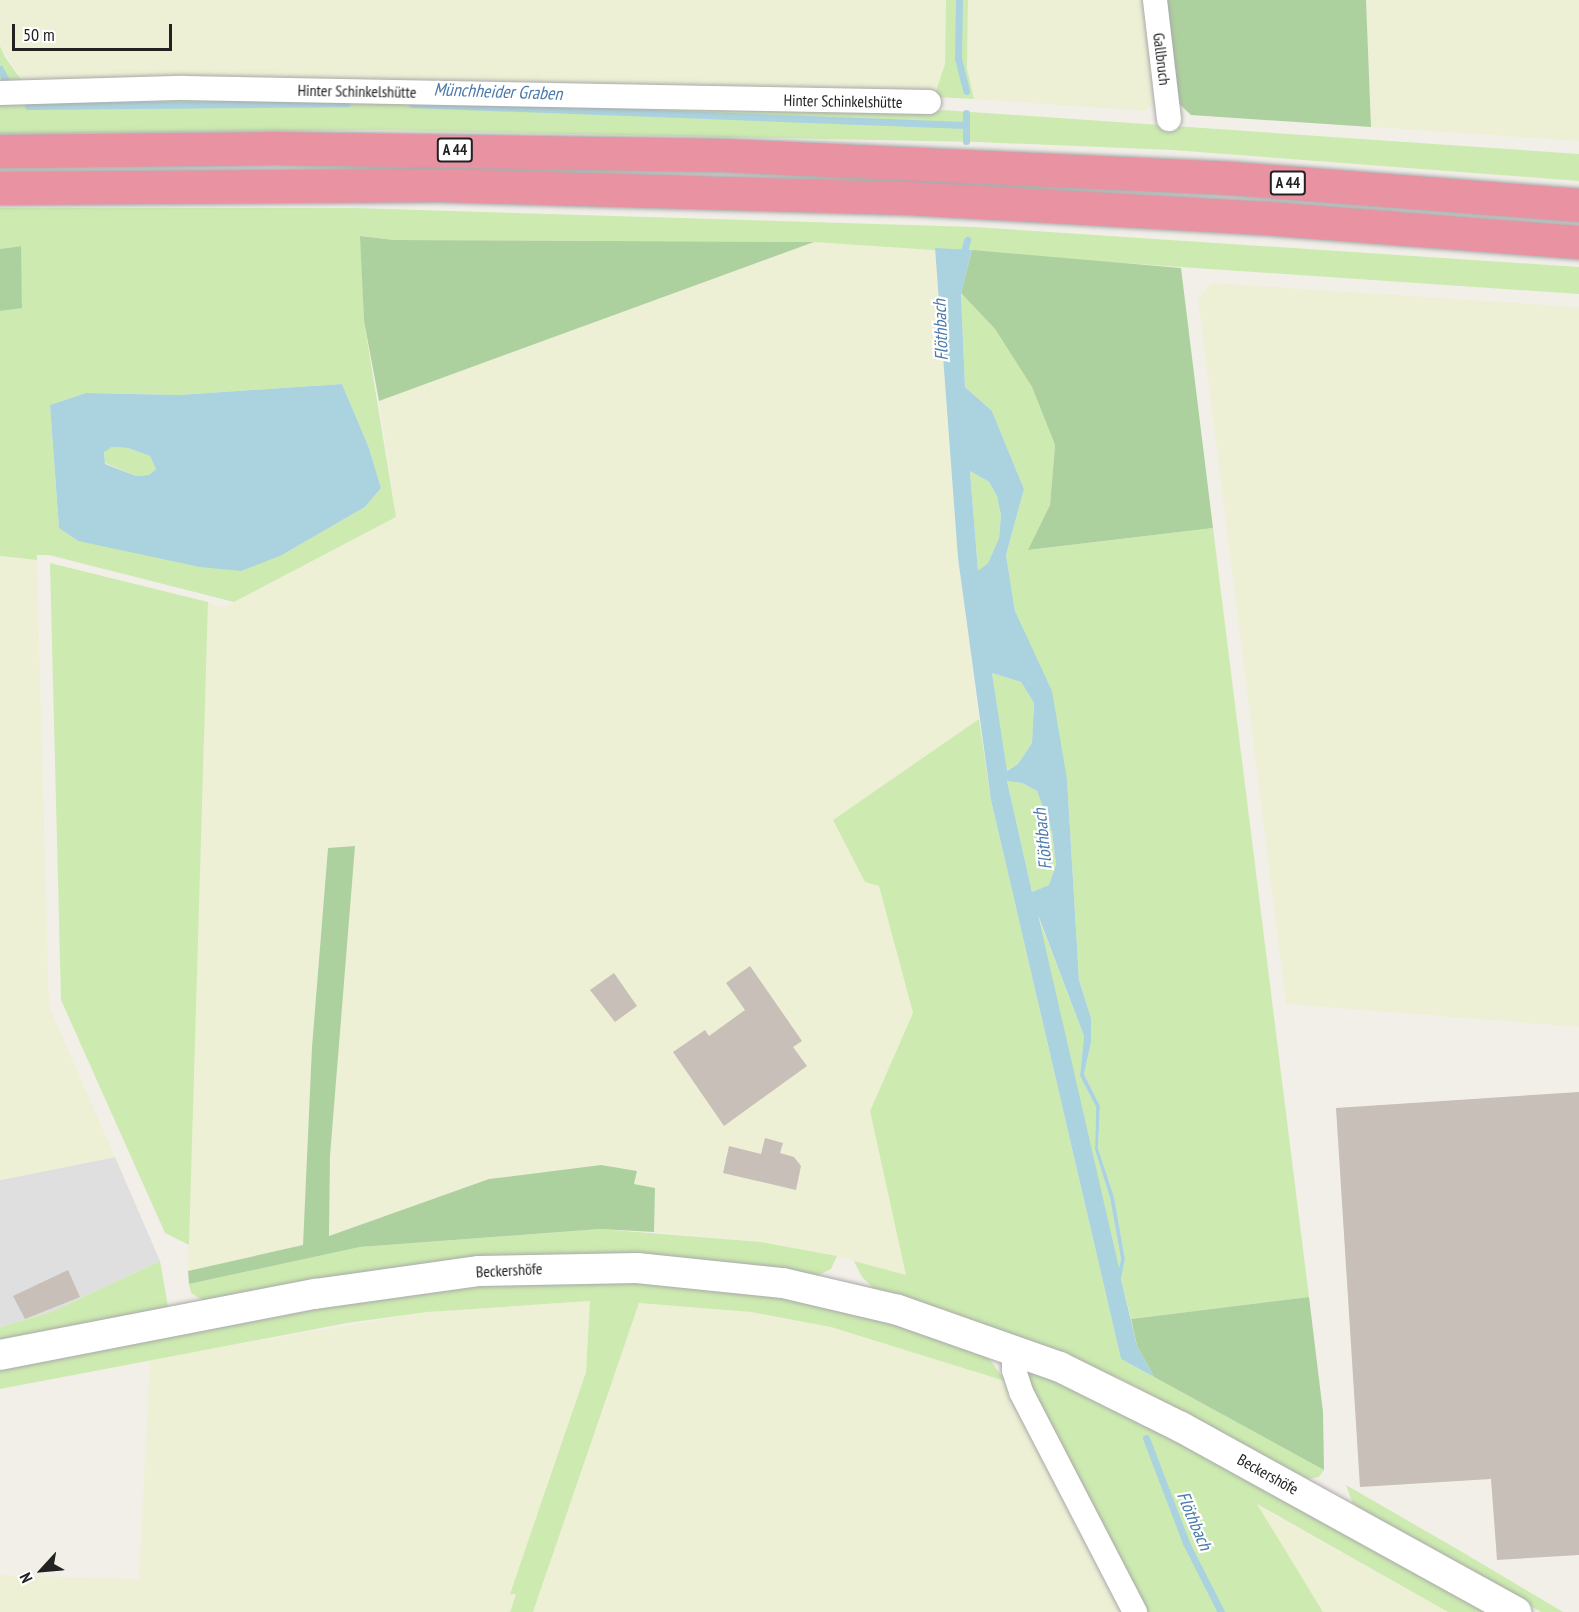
<!DOCTYPE html>
<html>
<head>
<meta charset="utf-8">
<style>
  body { margin:0 }
  #map { position:relative; width:1579px; height:1612px; overflow:hidden; background:#f2efe9; font-family:"PT Sans Narrow",sans-serif }
  div>[style] { position:absolute }
  .residential>* { inset:0; background:#e0dfdf }
  .farmland>* { inset:0; background:#eef0d5 }
  .grass>* { inset:0; background:#cdebb0 }
  .forest>* { inset:0; background:#add19e }
  .water>* { inset:0; background:#aad3df }
  .stream>* { height:7px; margin:-3.5px; padding:0 3.5px; transform-origin:3.5px; border-radius:3.5px; background:#aad3df }
  .building>* { inset:0; background:#c7bfb8 }
  .roads { filter:drop-shadow(0 0 2px #a9a9a9) drop-shadow(0 0 2px #a9a9a9) }
  .minor>* { height:24px; margin:-12px; padding:0 12px; transform-origin:12px; border-radius:12px; background:#fff }
  .tertiary>* { height:30px; margin:-15px; padding:0 15px; transform-origin:15px; border-radius:15px; background:#fff }
  .motorway>* { height:33px; margin:-16.5px; padding:0 16.5px; transform-origin:16.5px; border-radius:16.5px; background:#e892a2 }
  span { translate:-50% -50%; white-space:nowrap; text-align:center; line-height:1.15; -webkit-text-stroke:4.5px #fff; paint-order:stroke }
  .shield-label span { padding:2px 4px; background:#fff; border:2px solid; border-radius:4px; -webkit-text-stroke-width:0 }
  .shield-label { font-size:15px; color:#222; font-weight:700 }
  .street-label { font-size:16px; color:#222 }
  .water-label { font-size:18px; color:#4a7aab; font-style:italic }
  .north { position:absolute; left:12px; top:1540px; width:60px; height:60px; -webkit-text-stroke:4px #fff; paint-order:stroke; rotate:244deg; font-size:16px; font-weight:700; line-height:24px; text-align:center; color:#222 }
  .north::after { content:''; display:block; margin:auto; width:21px; height:27px; background:#222; clip-path:polygon(50% 0,100% 100%,50% 72%,0 100%) }
  .scale { position:absolute; left:12px; top:24px; width:160px; height:27px; box-sizing:border-box; border:3px solid #222; border-top:0; padding-left:8px; font-size:18px; line-height:21px; white-space:nowrap; color:#222; -webkit-text-stroke:4px #fff; paint-order:stroke }
</style>
</head>
<body>
<div id="map">
  <div class="residential">
    <div style="clip-path:polygon(115px 1157px,160px 1261px,51px 1312px,0 1327px,0 1180px)"></div>
  </div>
  <div class="farmland">
    <div style="clip-path:polygon(0 0,946px 0,945px 64px,934px 97px,27px 88px,0 46px)"></div>
    <div style="clip-path:polygon(968px 0,1148px 0,1160px 97px,1145px 111px,974px 99px,967px 68px)"></div>
    <div style="clip-path:polygon(1366px 0,1579px 0,1579px 141px,1371px 127px)"></div>
    <div style="clip-path:polygon(814px 242px,935px 248px,958px 558px,979px 719px,833px 820px,879px 886px,913px 1013px,870px 1111px,907px 1276px,837px 1256px,761px 1242px,654px 1232px,655px 1188px,634px 1184px,637px 1172px,489px 1179px,329px 1236px,330px 1156px,354px 846px,328px 848px,312px 1047px,303px 1245px,188px 1271px,208px 602px,223px 608px,396px 517px,379px 401px)"></div>
    <div style="clip-path:polygon(1212px 283px,1579px 307px,1579px 1027px,1286px 1004px,1198px 298px)"></div>
    <div style="clip-path:polygon(0 556px,37px 560px,49px 1006px,115px 1157px,0 1180px)"></div>
    <div style="clip-path:polygon(590px 1301px,586px 1372px,511px 1593px,516px 1594px,510px 1612px,0 1612px,0 1575px,139px 1579px,150px 1359px,427px 1312px)"></div>
    <div style="clip-path:polygon(639px 1303px,751px 1312px,831px 1327px,1005px 1381px,1126px 1612px,533px 1612px)"></div>
    <div style="clip-path:polygon(1255px 1504px,1448px 1612px,1323px 1612px)"></div>
  </div>
  <div class="grass">
    <div style="clip-path:polygon(946px 0,968px 0,967px 68px,974px 99px,934px 97px,945px 64px)"></div>
    <div style="clip-path:polygon(0 46px,5px 57px,27px 88px,0 89px)"></div>
    <div style="clip-path:polygon(134px 95px,929px 114px,942px 110px,1579px 154px,1579px 181px,1172px 150px,977px 142px,376px 130px,0 134px,0 102px)"></div>
    <div style="clip-path:polygon(evenodd,0 208px,353px 208px,975px 227px,1579px 267px,1579px 294px,814px 242px,394px 240px,361px 236px,364px 321px,396px 517px,234px 602px,49px 555px,37px 555px,37px 560px,0 556px,0 311px,22px 307px,20px 246px,0 249px,0 208px,342px 384px,369px 448px,381px 488px,365px 507px,282px 555px,116px 547px,78px 541px,59px 528px,50px 405px,86px 393px,179px 395px,342px 384px)"></div>
    <div style="clip-path:polygon(961px 293px,995px 329px,1032px 387px,1055px 445px,1050px 505px,1029px 550px,1213px 528px,1309px 1297px,1131px 1319px,1121px 1279px,1125px 1259px,1114px 1197px,1098px 1148px,1100px 1106px,1084px 1074px,1091px 1044px,1091px 1018px,1079px 980px,1067px 779px,1029px 645px,1015px 611px,1006px 555px,1024px 489px,992px 411px,965px 387px)"></div>
    <div style="clip-path:polygon(112px 447px,128px 448px,150px 456px,156px 469px,149px 475px,136px 476px,105px 463px,104px 451px)"></div>
    <div style="clip-path:polygon(970px 471px,989px 482px,997px 496px,1001px 516px,999px 538px,988px 563px,978px 572px)"></div>
    <div style="clip-path:polygon(50px 563px,208px 602px,189px 1245px,165px 1233px,61px 1000px)"></div>
    <div style="clip-path:polygon(992px 673px,1021px 682px,1034px 703px,1032px 743px,1018px 764px,1006px 771px)"></div>
    <div style="clip-path:polygon(979px 719px,991px 800px,1121px 1359px,1324px 1470px,1319px 1477px,1308px 1479px,1121px 1379px,1019px 1338px,874px 1289px,862px 1277px,854px 1261px,906px 1275px,870px 1111px,913px 1013px,879px 886px,865px 882px,833px 820px)"></div>
    <div style="clip-path:polygon(1007px 781px,1022px 783px,1037px 791px,1052px 832px,1056px 865px,1049px 885px,1032px 892px)"></div>
    <div style="clip-path:polygon(1036px 911px,1084px 1036px,1080px 1076px,1096px 1107px,1095px 1150px,1110px 1198px,1121px 1259px,1119px 1270px)"></div>
    <div style="clip-path:polygon(600px 1229px,761px 1242px,837px 1256px,831px 1269px,819px 1275px,727px 1263px,204px 1301px,191px 1293px,189px 1284px,360px 1247px)"></div>
    <div style="clip-path:polygon(160px 1261px,168px 1306px,152px 1315px,0 1345px,0 1327px,51px 1312px)"></div>
    <div style="clip-path:polygon(645px 1279px,815px 1298px,983px 1350px,1005px 1381px,831px 1327px,751px 1312px,639px 1303px,533px 1612px,510px 1612px,516px 1594px,510px 1594px,586px 1372px,590px 1301px,427px 1312px,347px 1323px,0 1389px,0 1369px,433px 1287px)"></div>
    <div style="clip-path:polygon(1036px 1372px,1118px 1405px,1494px 1612px,1448px 1612px,1257px 1504px,1323px 1612px,1144px 1612px,1029px 1391px,1027px 1375px)"></div>
    <div style="clip-path:polygon(1346px 1485px,1457px 1549px,1563px 1612px,1541px 1612px,1353px 1504px)"></div>
  </div>
  <div class="forest">
    <div style="clip-path:polygon(1161px 0,1366px 0,1371px 127px,1191px 115px,1173px 98px)"></div>
    <div style="clip-path:polygon(360px 236px,394px 240px,814px 242px,379px 401px,364px 321px)"></div>
    <div style="clip-path:polygon(21px 246px,22px 308px,0 311px,0 249px)"></div>
    <div style="clip-path:polygon(972px 250px,1181px 268px,1213px 528px,1028px 550px,1050px 505px,1055px 445px,1032px 387px,995px 329px,961px 293px)"></div>
    <div style="clip-path:polygon(355px 846px,330px 1156px,329px 1236px,489px 1179px,601px 1165px,637px 1171px,634px 1184px,655px 1188px,654px 1232px,600px 1229px,360px 1247px,189px 1284px,188px 1271px,303px 1245px,312px 1047px,328px 848px)"></div>
    <div style="clip-path:polygon(1309px 1297px,1323px 1412px,1324px 1470px,1154px 1377px,1137px 1346px,1131px 1319px)"></div>
  </div>
  <div class="water">
    <div style="clip-path:polygon(evenodd,935px 248px,972px 250px,961px 294px,965px 387px,992px 411px,1024px 489px,1006px 555px,1015px 611px,1052px 691px,1067px 779px,1079px 980px,1091px 1018px,1091px 1043px,1084px 1074px,1100px 1106px,1098px 1148px,1114px 1197px,1125px 1259px,1121px 1279px,1137px 1346px,1154px 1377px,1121px 1359px,991px 800px,958px 558px,935px 248px,970px 471px,989px 482px,997px 496px,1001px 516px,999px 538px,988px 563px,978px 571px,970px 471px,935px 248px,992px 673px,1021px 682px,1034px 703px,1032px 743px,1018px 764px,1007px 771px,992px 673px,935px 248px,1007px 781px,1022px 783px,1037px 791px,1052px 832px,1056px 865px,1049px 885px,1032px 892px,1007px 781px,935px 248px,1038px 915px,1084px 1036px,1080px 1076px,1096px 1107px,1095px 1150px,1110px 1198px,1121px 1259px,1119px 1268px,1038px 915px)"></div>
    <div style="clip-path:polygon(evenodd,342px 384px,369px 448px,381px 488px,365px 507px,282px 555px,241px 571px,200px 567px,78px 541px,59px 528px,50px 405px,86px 393px,179px 395px,342px 384px,112px 447px,128px 448px,150px 456px,156px 469px,149px 475px,136px 476px,105px 464px,104px 452px,112px 447px)"></div>
  </div>
  <div class="stream">
    <div style="left:959px;top:0;width:58px;rotate:91deg"></div>
    <div style="left:958px;top:58px;width:34px;rotate:76deg"></div>
    <div style="left:0;top:69px;width:13px;rotate:63deg"></div>
    <div style="left:412px;top:104px;width:554px;rotate:2.17deg"></div>
    <div style="left:28px;top:106px;width:319px;rotate:-0.5deg"></div>
    <div style="left:966px;top:141px;width:28px;rotate:-90deg"></div>
    <div style="left:962px;top:258px;width:19px;rotate:-74deg"></div>
    <div style="left:1146px;top:1438px;width:112px;rotate:69.1deg"></div>
    <div style="left:1186px;top:1543px;width:77px;rotate:63.1deg"></div>
  </div>
  <div class="building">
    <div style="clip-path:polygon(750px 966px,802px 1041px,793px 1047px,807px 1066px,724px 1126px,673px 1052px,705px 1030px,709px 1036px,745px 1010px,726px 983px)"></div>
    <div style="clip-path:polygon(614px 973px,637px 1006px,615px 1022px,590px 990px)"></div>
    <div style="clip-path:polygon(1579px 1092px,1579px 1555px,1497px 1560px,1491px 1479px,1360px 1487px,1336px 1108px)"></div>
    <div style="clip-path:polygon(765px 1138px,783px 1143px,780px 1153px,794px 1157px,801px 1166px,796px 1190px,723px 1173px,729px 1146px,761px 1154px)"></div>
    <div style="clip-path:polygon(68px 1270px,80px 1297px,25px 1319px,13px 1296px)"></div>
  </div>
  <div class="roads">
    <div class="minor">
      <div style="left:1155px;top:0;width:120px;rotate:83.3deg"></div>
      <div style="left:0;top:93px;width:184px;rotate:-1.6deg"></div>
      <div style="left:184px;top:88px;width:745px;rotate:1.08deg"></div>
      <div style="left:1014px;top:1349px;width:21px;rotate:90deg"></div>
      <div style="left:1014px;top:1370px;width:23px;rotate:72deg"></div>
      <div style="left:1021px;top:1392px;width:248px;rotate:62.6deg"></div>
    </div>
    <div class="tertiary">
      <div style="left:0;top:1355px;width:321px;rotate:-11deg"></div>
      <div style="left:315px;top:1294px;width:166px;rotate:-8deg"></div>
      <div style="left:479px;top:1271px;width:158px;rotate:-1.1deg"></div>
      <div style="left:637px;top:1268px;width:147px;rotate:5.9deg"></div>
      <div style="left:783px;top:1283px;width:118px;rotate:13.2deg"></div>
      <div style="left:898px;top:1310px;width:172px;rotate:19.4deg"></div>
      <div style="left:1060px;top:1367px;width:135px;rotate:26.4deg"></div>
      <div style="left:1181px;top:1427px;width:383px;rotate:28.9deg"></div>
    </div>
    <div class="motorway">
      <div style="left:0;top:151px;width:269px;rotate:-0.6deg"></div>
      <div style="left:269px;top:148px;width:452px;rotate:0.9deg"></div>
      <div style="left:721px;top:155px;width:510px;rotate:2.59deg"></div>
      <div style="left:1230px;top:178px;width:350px;rotate:4.4deg"></div>
      <div style="left:0;top:188px;width:438px;rotate:-0.4deg"></div>
      <div style="left:438px;top:185px;width:470px;rotate:1.6deg"></div>
      <div style="left:908px;top:198px;width:371px;rotate:3.2deg"></div>
      <div style="left:1278px;top:219px;width:302px;rotate:4.4deg"></div>
    </div>
  </div>
  <div class="shield-label">
    <span style="left:455px;top:150px">A 44</span>
    <span style="left:1288px;top:183px">A 44</span>
  </div>
  <div class="street-label">
    <span style="left:1162px;top:59px;rotate:83deg">Gallbruch</span>
    <span style="left:357px;top:91px;rotate:1deg">Hinter Schinkelshütte</span>
    <span style="left:843px;top:101px;rotate:1deg">Hinter Schinkelshütte</span>
    <span style="left:509px;top:1270px;rotate:-3deg">Beckershöfe</span>
    <span style="left:1268px;top:1474px;rotate:29deg">Beckershöfe</span>
  </div>
  <div class="water-label">
    <span style="left:498px;top:92px;rotate:2deg">Münchheider Graben</span>
    <span style="left:941px;top:330px;rotate:-92deg">Flöthbach</span>
    <span style="left:1043px;top:839px;rotate:-96deg">Flöthbach</span>
    <span style="left:1194px;top:1521px;rotate:67deg">Flöthbach</span>
  </div>
  <div class="north">N</div>
  <div class="scale">50 m</div>
</div>
</body>
</html>
